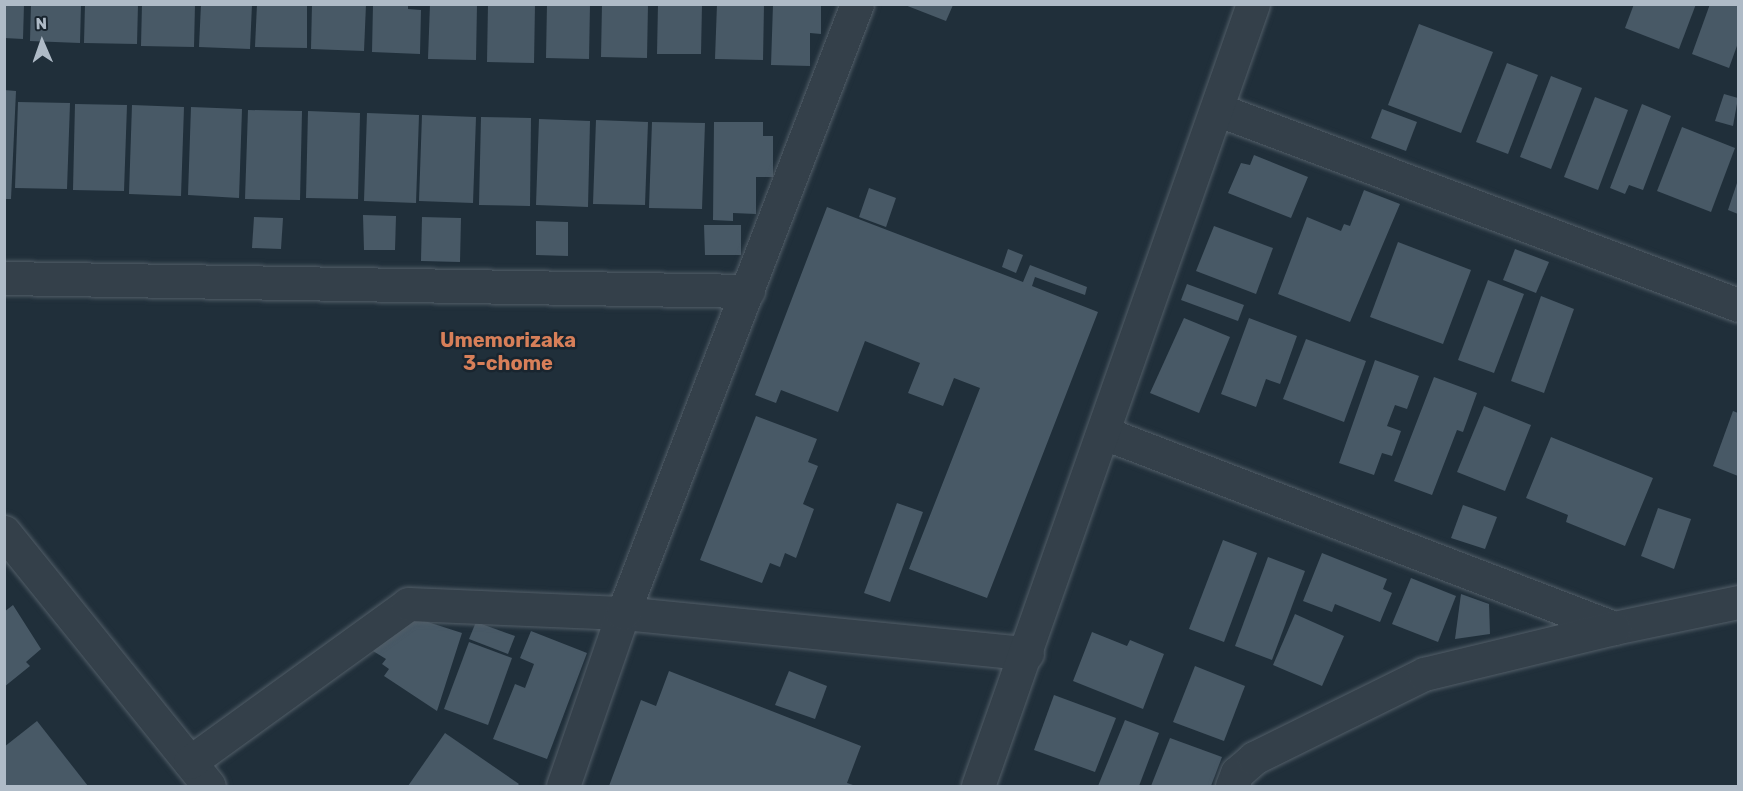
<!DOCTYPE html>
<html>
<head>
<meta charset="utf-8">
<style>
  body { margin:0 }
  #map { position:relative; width:1743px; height:791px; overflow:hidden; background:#202f3a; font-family:Rubik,sans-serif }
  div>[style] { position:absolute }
  .building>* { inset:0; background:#485966 }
  .roads { filter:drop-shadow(0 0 2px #525e68) drop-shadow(0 0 2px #525e68) }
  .street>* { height:33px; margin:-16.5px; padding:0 16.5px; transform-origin:16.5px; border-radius:16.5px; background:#34404a }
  span { translate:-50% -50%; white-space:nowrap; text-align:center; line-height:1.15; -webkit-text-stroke:5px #19252f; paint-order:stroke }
  .neighbourhood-label { font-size:20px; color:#d77f59; font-weight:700 }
  .frame { position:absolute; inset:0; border:6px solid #afbbc7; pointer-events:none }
  .north { position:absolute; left:12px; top:12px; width:60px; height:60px; -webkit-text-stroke:4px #19252f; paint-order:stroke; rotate:358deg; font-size:16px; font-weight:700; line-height:24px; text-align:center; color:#afbbc7 }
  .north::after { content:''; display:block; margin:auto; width:21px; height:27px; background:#afbbc7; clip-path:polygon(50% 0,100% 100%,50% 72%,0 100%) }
</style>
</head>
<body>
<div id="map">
  <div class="building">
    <div style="clip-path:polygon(4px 4px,24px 4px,23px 39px,4px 38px)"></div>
    <div style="clip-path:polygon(31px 4px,81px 4px,80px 43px,30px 41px)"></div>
    <div style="clip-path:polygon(85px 4px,138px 4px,137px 44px,84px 43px)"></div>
    <div style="clip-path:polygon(142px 4px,195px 4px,194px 47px,141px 46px)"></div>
    <div style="clip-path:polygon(201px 4px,252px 4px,250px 49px,199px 47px)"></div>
    <div style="clip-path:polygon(257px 4px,307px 4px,307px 48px,255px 47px)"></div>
    <div style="clip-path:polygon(312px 4px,366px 4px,364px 51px,311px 49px)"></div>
    <div style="clip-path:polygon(373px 4px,408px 4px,408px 9px,421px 10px,420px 54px,372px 52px)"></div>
    <div style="clip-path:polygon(430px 4px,477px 4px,476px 60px,428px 59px)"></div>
    <div style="clip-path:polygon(488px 4px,535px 4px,534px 63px,487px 62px)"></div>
    <div style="clip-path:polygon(547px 4px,590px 4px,589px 59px,546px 58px)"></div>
    <div style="clip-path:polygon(602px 4px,648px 4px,647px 58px,601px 57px)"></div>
    <div style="clip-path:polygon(658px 4px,702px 4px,701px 54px,657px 54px)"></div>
    <div style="clip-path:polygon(717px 4px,764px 4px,763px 60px,715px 59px)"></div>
    <div style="clip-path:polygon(773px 4px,821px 4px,821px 34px,810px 33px,810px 66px,771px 65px)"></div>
    <div style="clip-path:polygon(1634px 4px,1696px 4px,1679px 49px,1625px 28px)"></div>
    <div style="clip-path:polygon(1710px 4px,1738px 4px,1738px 43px,1729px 68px,1692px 54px)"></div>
    <div style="clip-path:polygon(905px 5px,953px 5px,946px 21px)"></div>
    <div style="clip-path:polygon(1419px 24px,1493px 52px,1461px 133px,1388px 105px)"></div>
    <div style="clip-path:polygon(1507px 63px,1538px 75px,1508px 154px,1476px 142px)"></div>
    <div style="clip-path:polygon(1551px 76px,1582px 88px,1551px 169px,1520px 157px)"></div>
    <div style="clip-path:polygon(4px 90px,16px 91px,11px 199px,4px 199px)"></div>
    <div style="clip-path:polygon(1724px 94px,1738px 98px,1733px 126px,1715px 121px)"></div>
    <div style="clip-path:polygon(1595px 97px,1628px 110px,1598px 190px,1564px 177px)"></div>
    <div style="clip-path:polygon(18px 102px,70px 103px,67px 189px,15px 188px)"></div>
    <div style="clip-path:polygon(75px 104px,127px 105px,124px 191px,73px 190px)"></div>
    <div style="clip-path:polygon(1642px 104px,1671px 116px,1643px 190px,1629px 185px,1625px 194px,1610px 188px)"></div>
    <div style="clip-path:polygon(132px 105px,184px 107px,181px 196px,129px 194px)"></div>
    <div style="clip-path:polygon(191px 107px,242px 109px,239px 198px,188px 195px)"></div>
    <div style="clip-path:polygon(1382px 109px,1417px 122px,1406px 151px,1371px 138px)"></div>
    <div style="clip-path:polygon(248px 110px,302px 111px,300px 200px,245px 199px)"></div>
    <div style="clip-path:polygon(308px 111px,360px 113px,358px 199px,306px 198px)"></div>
    <div style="clip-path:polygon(367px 113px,419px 115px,416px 203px,364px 201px)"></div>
    <div style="clip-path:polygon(422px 115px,476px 117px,473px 203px,419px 201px)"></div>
    <div style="clip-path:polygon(481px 117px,531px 118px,530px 206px,479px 205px)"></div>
    <div style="clip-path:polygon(539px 119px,590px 121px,588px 207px,536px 205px)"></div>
    <div style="clip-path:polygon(596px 120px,648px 122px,645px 205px,593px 204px)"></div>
    <div style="clip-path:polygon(652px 122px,705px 123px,702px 209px,649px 208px)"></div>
    <div style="clip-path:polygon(714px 122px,763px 122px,763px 136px,773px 136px,773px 177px,756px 177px,756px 214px,733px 213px,733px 221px,713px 220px)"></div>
    <div style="clip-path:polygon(1682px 127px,1735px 148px,1711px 212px,1657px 191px)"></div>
    <div style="clip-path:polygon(1254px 155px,1308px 177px,1291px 218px,1228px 193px,1241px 163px,1250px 165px)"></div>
    <div style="clip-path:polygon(1738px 180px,1738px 214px,1728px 210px)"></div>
    <div style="clip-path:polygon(869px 188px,896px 198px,886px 227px,859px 217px)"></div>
    <div style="clip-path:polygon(1364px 190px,1400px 204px,1350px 322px,1278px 294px,1307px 217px,1341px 231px,1344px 224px,1350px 226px)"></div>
    <div style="clip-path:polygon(827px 207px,1023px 282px,1030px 265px,1087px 287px,1085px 295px,1035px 277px,1032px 286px,1098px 312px,987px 598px,909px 569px,980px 388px,954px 378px,943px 406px,908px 393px,920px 363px,865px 341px,838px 412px,781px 390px,776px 403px,755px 395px)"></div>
    <div style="clip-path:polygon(363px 215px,396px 216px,395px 250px,364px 250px)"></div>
    <div style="clip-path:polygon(254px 217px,283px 218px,281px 249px,252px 248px)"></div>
    <div style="clip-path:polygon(422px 217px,461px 218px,460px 262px,421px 261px)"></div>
    <div style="clip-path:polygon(536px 221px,568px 222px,568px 256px,536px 255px)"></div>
    <div style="clip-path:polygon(704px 225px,741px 225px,741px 255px,705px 255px)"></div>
    <div style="clip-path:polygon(1214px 226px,1273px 248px,1256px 294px,1196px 271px)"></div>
    <div style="clip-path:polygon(1398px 242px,1471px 270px,1443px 344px,1370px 317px)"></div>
    <div style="clip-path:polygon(1008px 249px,1023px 255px,1016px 273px,1002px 267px)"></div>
    <div style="clip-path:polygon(1515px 249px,1549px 262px,1536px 293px,1503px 280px)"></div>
    <div style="clip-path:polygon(1488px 280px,1524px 294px,1494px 373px,1458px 360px)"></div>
    <div style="clip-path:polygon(1187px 284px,1244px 305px,1238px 321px,1181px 300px)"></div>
    <div style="clip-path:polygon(1541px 296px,1574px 309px,1544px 393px,1511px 381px)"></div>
    <div style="clip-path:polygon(1184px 318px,1230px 337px,1199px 413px,1150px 393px)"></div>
    <div style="clip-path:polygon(1249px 318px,1297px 336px,1280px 384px,1266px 379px,1256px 407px,1221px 394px)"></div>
    <div style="clip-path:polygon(1306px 339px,1366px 361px,1344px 422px,1283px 399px)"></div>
    <div style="clip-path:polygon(1375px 360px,1419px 376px,1407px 409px,1395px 405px,1387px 426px,1401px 431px,1392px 456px,1382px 453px,1374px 475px,1339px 463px)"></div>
    <div style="clip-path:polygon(1434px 377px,1477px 393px,1463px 432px,1457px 430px,1432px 495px,1394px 481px)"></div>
    <div style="clip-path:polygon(1484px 406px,1531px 425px,1505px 491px,1457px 472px)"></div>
    <div style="clip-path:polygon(1733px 411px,1738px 413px,1738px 476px,1713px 466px)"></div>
    <div style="clip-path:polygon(756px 416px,817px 439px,808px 462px,818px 466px,803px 504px,814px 509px,796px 558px,785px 553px,780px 567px,770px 563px,762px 583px,700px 560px)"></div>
    <div style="clip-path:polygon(1551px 437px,1653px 478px,1625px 546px,1566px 522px,1568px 515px,1526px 498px)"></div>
    <div style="clip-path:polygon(897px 503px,923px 512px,890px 602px,864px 593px)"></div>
    <div style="clip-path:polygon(1463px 505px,1497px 517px,1485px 549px,1451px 538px)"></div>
    <div style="clip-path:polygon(1658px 508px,1691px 519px,1674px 569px,1641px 556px)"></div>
    <div style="clip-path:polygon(1223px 540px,1257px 553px,1224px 642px,1189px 629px)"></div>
    <div style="clip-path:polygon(1322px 553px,1387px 579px,1383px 589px,1392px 593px,1380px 622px,1335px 604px,1332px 612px,1303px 601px)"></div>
    <div style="clip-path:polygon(1268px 557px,1305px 571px,1272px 660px,1235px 646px)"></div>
    <div style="clip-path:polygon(1411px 578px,1456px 596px,1438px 642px,1392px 624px)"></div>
    <div style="clip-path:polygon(1461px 594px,1489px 604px,1490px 634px,1455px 639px)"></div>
    <div style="clip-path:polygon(13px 605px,41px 649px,26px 662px,30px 666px,4px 687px,4px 612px)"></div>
    <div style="clip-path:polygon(403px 614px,462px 633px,437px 711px,384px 676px,389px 669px,382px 664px,386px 659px,373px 651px,388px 629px,396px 634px)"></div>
    <div style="clip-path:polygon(1295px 614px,1344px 636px,1322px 686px,1273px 665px)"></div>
    <div style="clip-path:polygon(476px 622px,515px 636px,508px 654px,469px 639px)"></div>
    <div style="clip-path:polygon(531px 631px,587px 653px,547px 759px,493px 739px,515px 684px,525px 688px,534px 664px,520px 658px)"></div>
    <div style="clip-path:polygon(1092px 632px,1127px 646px,1130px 640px,1164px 654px,1143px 709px,1073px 681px)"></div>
    <div style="clip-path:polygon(469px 642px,512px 658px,488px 725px,444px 709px)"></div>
    <div style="clip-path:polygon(1195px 666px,1245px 686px,1224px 741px,1173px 722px)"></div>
    <div style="clip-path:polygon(669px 671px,861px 746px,847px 783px,856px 786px,609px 786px,641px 700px,656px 706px)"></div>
    <div style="clip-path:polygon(789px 671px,827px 686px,815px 719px,775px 705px)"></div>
    <div style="clip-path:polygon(1054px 695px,1116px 718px,1095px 772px,1034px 750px)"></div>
    <div style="clip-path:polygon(1125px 720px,1159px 733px,1139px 786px,1098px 786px)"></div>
    <div style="clip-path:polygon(37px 721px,88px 786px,4px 786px,4px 747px)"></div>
    <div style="clip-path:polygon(445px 733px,519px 784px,517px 786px,408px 786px)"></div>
    <div style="clip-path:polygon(1170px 738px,1222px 757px,1211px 786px,1151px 786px)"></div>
  </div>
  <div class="roads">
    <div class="street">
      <div style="left:1219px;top:110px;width:554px;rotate:20.59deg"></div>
      <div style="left:4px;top:278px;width:744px;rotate:1deg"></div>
      <div style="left:1104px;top:433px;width:546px;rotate:20.92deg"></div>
      <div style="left:1614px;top:628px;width:127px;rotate:-11.8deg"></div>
      <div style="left:4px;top:532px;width:326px;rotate:51.1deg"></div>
      <div style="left:190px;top:762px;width:269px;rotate:-35.9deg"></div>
      <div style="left:408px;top:604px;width:215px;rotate:2.4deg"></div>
      <div style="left:623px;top:613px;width:406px;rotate:5.7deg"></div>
      <div style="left:563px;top:786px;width:183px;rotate:-70.9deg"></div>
      <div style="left:623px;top:613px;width:652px;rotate:-68.98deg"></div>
      <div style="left:978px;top:786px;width:829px;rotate:-70.63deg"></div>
      <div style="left:1232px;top:786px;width:14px;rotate:-69deg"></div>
      <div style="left:1237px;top:773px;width:23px;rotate:-41deg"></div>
      <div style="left:1254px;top:758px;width:190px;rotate:-26.3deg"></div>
      <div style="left:1424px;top:674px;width:195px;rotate:-13.6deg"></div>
    </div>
  </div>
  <div class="neighbourhood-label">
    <span style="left:508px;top:352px">Umemorizaka<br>3-chome</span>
  </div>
  <div class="frame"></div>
  <div class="north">N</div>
</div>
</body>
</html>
